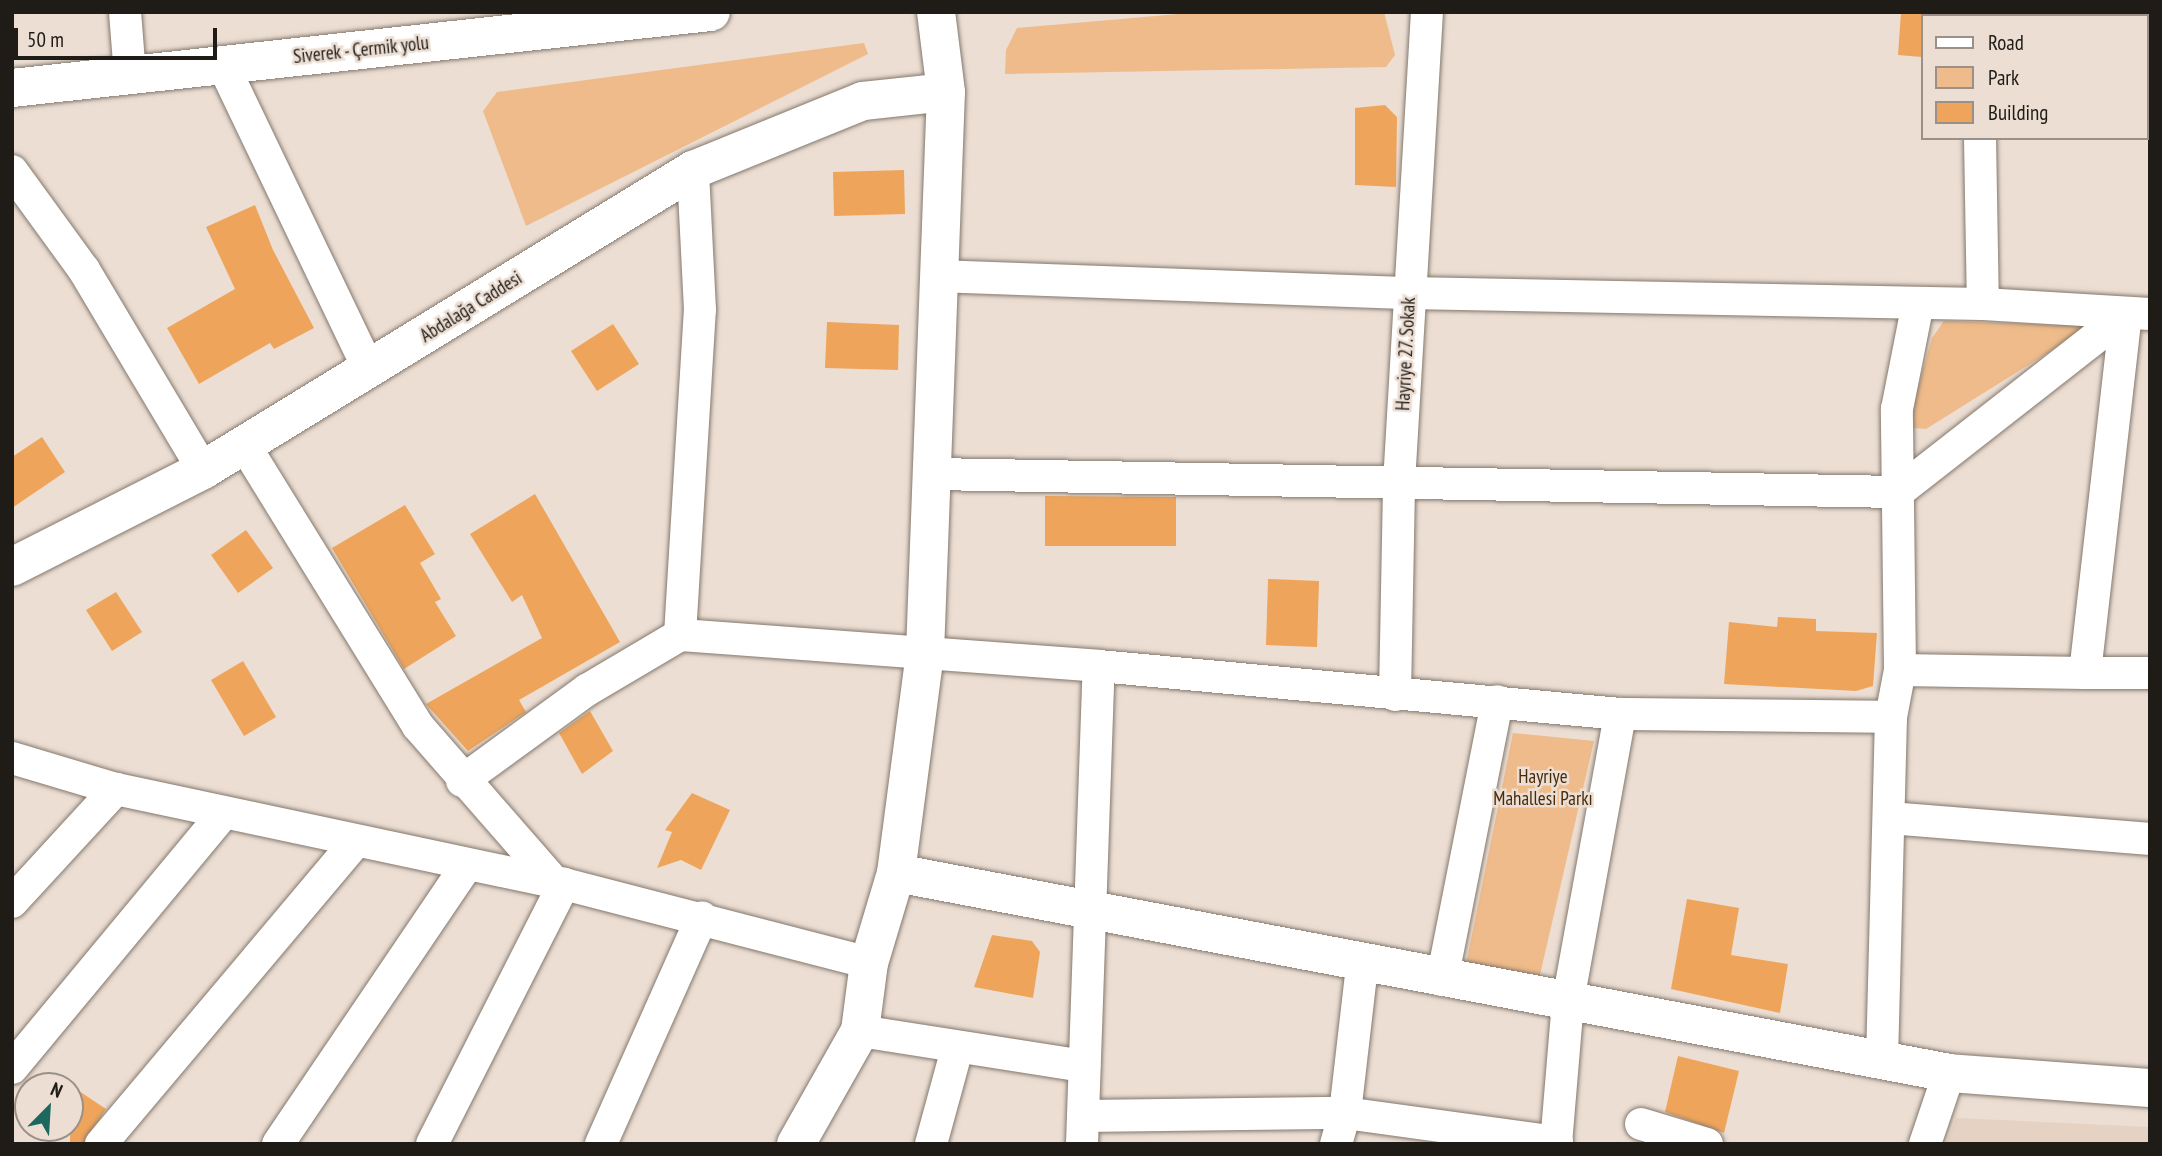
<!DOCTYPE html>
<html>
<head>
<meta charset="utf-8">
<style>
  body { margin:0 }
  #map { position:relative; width:2162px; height:1156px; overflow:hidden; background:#ecded3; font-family:"PT Sans Narrow",sans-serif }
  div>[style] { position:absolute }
  .built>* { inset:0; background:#e5d2c2 }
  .green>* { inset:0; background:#efbb8a }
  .building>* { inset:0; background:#eea55b }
  .roads { filter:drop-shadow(0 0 2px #84786d) drop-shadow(0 0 2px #84786d) }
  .minor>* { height:32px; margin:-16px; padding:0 16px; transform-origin:16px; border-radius:16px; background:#fff }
  .tertiary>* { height:38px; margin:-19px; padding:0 19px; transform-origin:19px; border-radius:19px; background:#fff }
  .secondary>* { height:38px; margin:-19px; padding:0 19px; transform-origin:19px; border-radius:19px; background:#fff }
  span { translate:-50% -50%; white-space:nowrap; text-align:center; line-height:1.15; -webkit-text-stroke:5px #ecded3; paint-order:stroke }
  .street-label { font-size:19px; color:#1f1b17 }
  .park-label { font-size:19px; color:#472a0a }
  .frame { position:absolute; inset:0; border:14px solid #1f1b17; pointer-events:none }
  .legend { position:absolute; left:1921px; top:14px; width:228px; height:126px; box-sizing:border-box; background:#ecded3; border:2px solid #9a9088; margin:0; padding:9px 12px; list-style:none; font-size:21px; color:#1f1b17 }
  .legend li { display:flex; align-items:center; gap:14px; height:35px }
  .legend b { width:35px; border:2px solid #9a9088 }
  .north { position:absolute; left:14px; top:1072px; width:70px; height:70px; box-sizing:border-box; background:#ecded3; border:2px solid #9a9088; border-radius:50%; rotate:24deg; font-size:19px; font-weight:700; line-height:28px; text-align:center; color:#1f1b17 }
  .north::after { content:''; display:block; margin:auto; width:24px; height:32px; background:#1d675f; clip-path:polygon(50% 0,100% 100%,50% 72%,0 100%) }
  .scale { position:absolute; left:14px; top:28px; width:203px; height:32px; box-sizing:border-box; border:4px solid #1f1b17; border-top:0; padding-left:9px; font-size:21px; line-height:24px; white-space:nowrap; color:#1f1b17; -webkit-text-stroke:5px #ecded3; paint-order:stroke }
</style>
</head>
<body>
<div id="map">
  <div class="built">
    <div style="clip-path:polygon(1956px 1118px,2150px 1127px,2150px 1144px,1946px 1144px)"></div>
  </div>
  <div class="green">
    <div style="clip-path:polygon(1202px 12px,1384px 12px,1395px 55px,1386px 67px,1005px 74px,1006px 50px,1017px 28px)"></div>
    <div style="clip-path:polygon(864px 43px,868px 54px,526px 226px,483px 111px,497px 92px)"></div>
    <div style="clip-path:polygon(1944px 321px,2091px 326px,1926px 429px,1913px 428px,1913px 405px,1932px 338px)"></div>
    <div style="clip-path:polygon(1513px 733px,1594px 741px,1539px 979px,1466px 964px)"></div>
  </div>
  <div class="building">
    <div style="clip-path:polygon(1901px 12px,1922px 12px,1922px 57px,1898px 55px)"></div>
    <div style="clip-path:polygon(1385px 105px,1397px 117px,1396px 187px,1355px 185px,1355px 108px)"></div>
    <div style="clip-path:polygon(904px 170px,905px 214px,834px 216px,833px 172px)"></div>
    <div style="clip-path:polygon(255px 205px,273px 250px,314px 328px,274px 349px,270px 343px,199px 384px,167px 328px,235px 289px,206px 227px)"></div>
    <div style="clip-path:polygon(827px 322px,899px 325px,898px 370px,825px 368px)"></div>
    <div style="clip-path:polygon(613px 324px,639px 364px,597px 391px,571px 351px)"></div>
    <div style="clip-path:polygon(42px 437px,65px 472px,12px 508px,12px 457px)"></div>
    <div style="clip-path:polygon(535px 494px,620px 642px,519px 700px,526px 712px,468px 751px,426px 704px,542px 638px,522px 595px,512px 602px,470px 534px)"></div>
    <div style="clip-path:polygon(1045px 496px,1176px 497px,1176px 546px,1045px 546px)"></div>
    <div style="clip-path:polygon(405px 505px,435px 554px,420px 563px,441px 599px,435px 602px,456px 636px,404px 669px,332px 548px)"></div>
    <div style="clip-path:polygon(246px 530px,273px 568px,238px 593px,211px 555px)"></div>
    <div style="clip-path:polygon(1268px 579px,1319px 581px,1317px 647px,1266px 645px)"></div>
    <div style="clip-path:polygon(116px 592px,142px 632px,112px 651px,86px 610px)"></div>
    <div style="clip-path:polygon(1778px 617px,1816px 619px,1816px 631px,1877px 633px,1873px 686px,1856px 691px,1724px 684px,1729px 622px,1777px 627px)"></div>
    <div style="clip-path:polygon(243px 661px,276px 717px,244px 736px,211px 680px)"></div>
    <div style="clip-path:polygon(590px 711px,613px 751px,582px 774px,559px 733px)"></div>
    <div style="clip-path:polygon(692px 793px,730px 810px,701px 870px,681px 860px,657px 868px,672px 832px,665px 830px)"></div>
    <div style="clip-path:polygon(1687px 899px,1739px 908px,1731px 955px,1788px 964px,1780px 1013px,1671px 989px)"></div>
    <div style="clip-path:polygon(992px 935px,1032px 941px,1040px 952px,1033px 998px,974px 987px)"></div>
    <div style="clip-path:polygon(1678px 1056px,1739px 1071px,1724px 1133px,1665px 1112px)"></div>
    <div style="clip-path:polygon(70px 1085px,106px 1109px,83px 1144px,70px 1144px)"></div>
  </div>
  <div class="roads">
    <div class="minor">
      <div style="left:125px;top:12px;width:63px;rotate:85.5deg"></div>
      <div style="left:1982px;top:16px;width:4px;rotate:-90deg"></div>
      <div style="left:223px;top:65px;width:338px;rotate:64.4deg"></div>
      <div style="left:2146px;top:104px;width:4px"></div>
      <div style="left:1980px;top:138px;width:166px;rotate:89deg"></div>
      <div style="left:12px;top:171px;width:122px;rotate:54deg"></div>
      <div style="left:84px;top:270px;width:233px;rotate:59.2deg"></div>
      <div style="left:939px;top:276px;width:470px;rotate:2.1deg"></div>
      <div style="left:1409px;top:293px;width:574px;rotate:1.1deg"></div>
      <div style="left:1983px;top:304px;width:167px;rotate:3.4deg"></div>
      <div style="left:245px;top:446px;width:329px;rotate:58.3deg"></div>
      <div style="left:418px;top:726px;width:208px;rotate:48.9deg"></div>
      <div style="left:934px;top:474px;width:964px;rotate:1.07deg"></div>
      <div style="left:1898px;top:492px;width:289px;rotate:-38deg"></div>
      <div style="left:680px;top:635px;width:326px;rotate:-86.5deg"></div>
      <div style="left:700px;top:310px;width:140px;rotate:-92.9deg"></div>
      <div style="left:1900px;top:670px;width:185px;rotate:0.9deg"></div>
      <div style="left:2085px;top:673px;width:361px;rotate:-83.5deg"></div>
      <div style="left:2085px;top:673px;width:65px"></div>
      <div style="left:1395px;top:695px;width:212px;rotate:-88.9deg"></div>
      <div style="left:1399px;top:483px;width:472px;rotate:-86.6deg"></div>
      <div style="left:1891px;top:717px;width:48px;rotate:-79.2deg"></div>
      <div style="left:1900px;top:670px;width:261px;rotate:-90.7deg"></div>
      <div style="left:1897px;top:409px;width:108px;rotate:-78.8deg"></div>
      <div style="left:12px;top:758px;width:109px;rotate:16.6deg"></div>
      <div style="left:116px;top:789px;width:458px;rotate:12deg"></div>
      <div style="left:564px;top:884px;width:315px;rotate:14.5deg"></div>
      <div style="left:462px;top:781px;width:155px;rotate:-36.1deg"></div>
      <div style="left:587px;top:690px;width:108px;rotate:-30.6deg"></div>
      <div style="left:680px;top:635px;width:420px;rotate:4.2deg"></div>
      <div style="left:1099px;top:666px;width:523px;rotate:5.26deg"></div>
      <div style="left:1620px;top:714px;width:271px;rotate:0.6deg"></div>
      <div style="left:1891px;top:717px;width:343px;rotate:91.5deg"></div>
      <div style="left:1890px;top:818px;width:261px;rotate:4.6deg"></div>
      <div style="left:12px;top:902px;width:154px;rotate:-47.4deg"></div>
      <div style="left:1442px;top:980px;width:284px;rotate:-78.8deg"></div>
      <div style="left:860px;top:1031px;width:227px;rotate:8.9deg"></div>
      <div style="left:12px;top:1068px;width:332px;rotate:-50.3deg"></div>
      <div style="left:1083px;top:1116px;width:262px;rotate:-0.7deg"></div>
      <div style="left:1345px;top:1113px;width:214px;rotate:7.8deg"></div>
      <div style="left:1641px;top:1124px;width:69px;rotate:16.9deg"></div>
      <div style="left:101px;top:1144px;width:395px;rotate:-49.9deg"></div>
      <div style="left:278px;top:1144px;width:337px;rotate:-55.9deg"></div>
      <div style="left:432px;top:1144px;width:292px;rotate:-63.1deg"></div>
      <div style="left:601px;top:1144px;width:248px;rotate:-66deg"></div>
      <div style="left:931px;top:1144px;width:98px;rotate:-74.7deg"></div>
      <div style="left:1082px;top:1144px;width:478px;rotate:-88deg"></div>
      <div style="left:1336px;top:1144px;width:32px;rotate:-74deg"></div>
      <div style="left:1345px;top:1113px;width:149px;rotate:-83.4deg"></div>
      <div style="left:1556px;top:1144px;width:144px;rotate:-85.2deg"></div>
      <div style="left:1568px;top:1001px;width:292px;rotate:-79.7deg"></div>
      <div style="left:1925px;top:1144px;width:75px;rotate:-71.3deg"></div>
    </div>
    <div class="tertiary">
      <div style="left:12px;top:567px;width:214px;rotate:-26.9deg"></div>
      <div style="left:203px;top:470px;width:575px;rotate:-31.48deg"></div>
      <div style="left:693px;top:170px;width:183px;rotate:-22.1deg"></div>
      <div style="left:863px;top:101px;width:83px;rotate:-6.2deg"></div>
      <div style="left:896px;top:873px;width:1072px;rotate:10.75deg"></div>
      <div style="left:1949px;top:1073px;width:202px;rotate:4.3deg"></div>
      <div style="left:796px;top:1144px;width:130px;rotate:-60.5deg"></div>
      <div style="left:860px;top:1031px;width:69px;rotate:-82.5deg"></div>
      <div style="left:869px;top:963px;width:94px;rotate:-73.3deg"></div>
      <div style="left:896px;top:873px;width:222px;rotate:-82.5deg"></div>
      <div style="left:925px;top:653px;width:561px;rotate:-87.86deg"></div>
      <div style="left:946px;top:92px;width:81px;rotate:-97.1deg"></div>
    </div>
    <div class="secondary">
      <div style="left:12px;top:88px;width:703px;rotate:-6.21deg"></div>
    </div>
  </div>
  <div class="street-label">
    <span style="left:361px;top:50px;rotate:-6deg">Siverek - Çermik yolu</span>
    <span style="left:471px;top:307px;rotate:-32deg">Abdalağa Caddesi</span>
    <span style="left:1406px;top:354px;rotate:-87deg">Hayriye 27. Sokak</span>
  </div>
  <div class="park-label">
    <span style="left:1543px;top:788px">Hayriye<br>Mahallesi Parkı</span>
  </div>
  <div class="frame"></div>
  <ul class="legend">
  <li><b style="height:9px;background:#fff"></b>Road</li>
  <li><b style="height:19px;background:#efbb8a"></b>Park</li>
  <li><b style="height:19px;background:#eea55b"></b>Building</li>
  </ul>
  <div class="north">N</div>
  <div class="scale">50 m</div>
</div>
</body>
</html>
